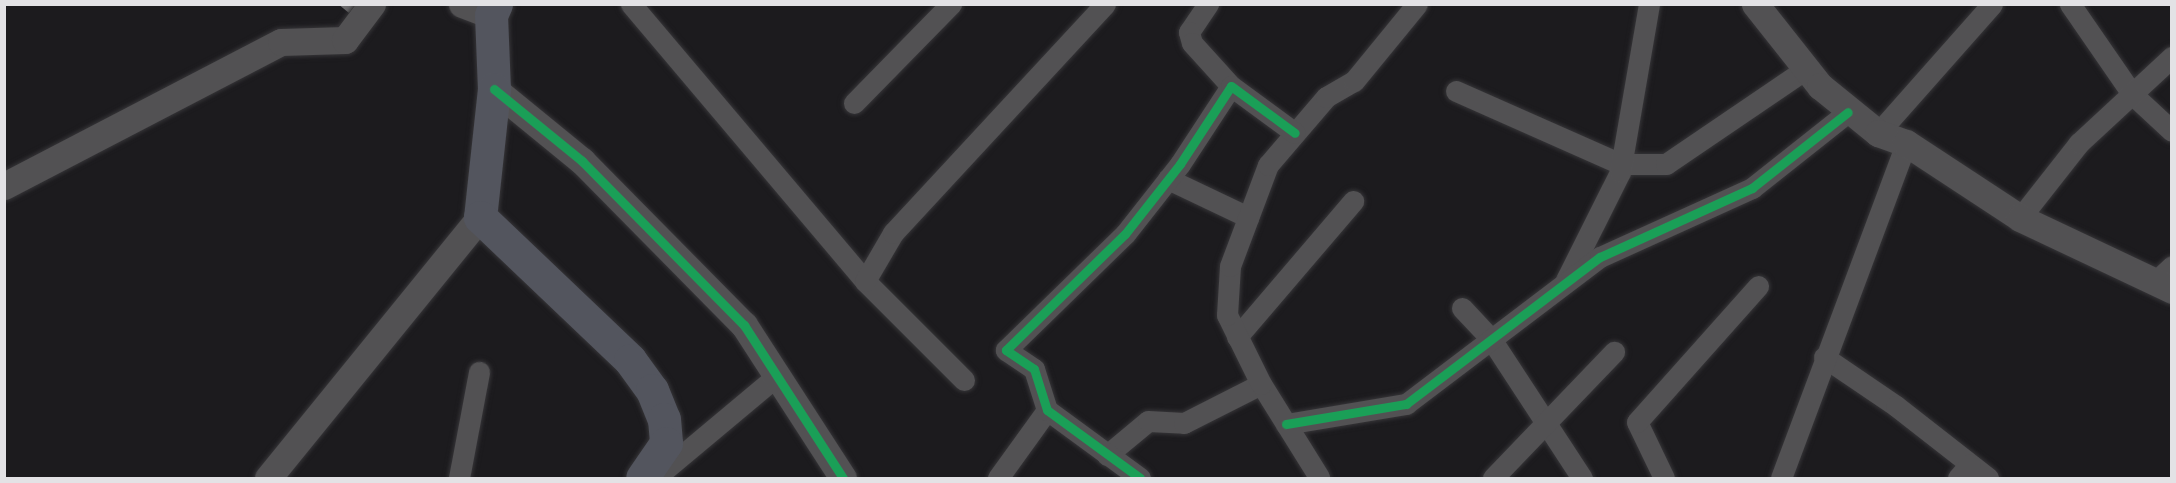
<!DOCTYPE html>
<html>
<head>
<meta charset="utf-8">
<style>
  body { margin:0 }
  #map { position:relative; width:2176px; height:483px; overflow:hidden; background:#1c1b1e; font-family:Poppins,sans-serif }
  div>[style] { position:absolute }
  .building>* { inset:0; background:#6b6a6c }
  .roads { filter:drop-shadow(0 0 2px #363538) drop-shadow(0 0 2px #363538) }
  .minor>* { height:21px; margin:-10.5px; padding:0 10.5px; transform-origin:10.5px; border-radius:10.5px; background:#525153 }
  .tertiary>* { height:27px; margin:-13.5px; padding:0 13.5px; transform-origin:13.5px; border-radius:13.5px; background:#525153 }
  .primary>* { height:33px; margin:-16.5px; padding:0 16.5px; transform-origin:16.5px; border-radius:16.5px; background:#53555e }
  .cycleway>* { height:9px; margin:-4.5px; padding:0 4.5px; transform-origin:4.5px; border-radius:4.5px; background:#1a9f57 }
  span { translate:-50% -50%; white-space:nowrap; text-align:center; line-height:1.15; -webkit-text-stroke:6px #121116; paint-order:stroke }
  .frame { position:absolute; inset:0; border:6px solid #e3e2e5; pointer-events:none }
</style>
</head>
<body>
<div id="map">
  <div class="building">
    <div style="clip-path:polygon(338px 4px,356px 4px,349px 13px)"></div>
  </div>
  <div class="roads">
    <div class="minor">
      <div style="left:631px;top:4px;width:363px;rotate:49.8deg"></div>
      <div style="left:865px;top:281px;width:140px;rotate:45deg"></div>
      <div style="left:1208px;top:4px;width:34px;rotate:124deg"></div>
      <div style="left:1189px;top:32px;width:11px;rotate:75deg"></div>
      <div style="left:1192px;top:43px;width:58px;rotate:47.8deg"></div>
      <div style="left:2070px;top:4px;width:109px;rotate:55.4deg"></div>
      <div style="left:2132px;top:94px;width:54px;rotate:42.8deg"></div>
      <div style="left:1456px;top:91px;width:180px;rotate:23.9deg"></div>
      <div style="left:1621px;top:164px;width:45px"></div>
      <div style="left:1666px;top:164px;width:169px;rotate:-34.2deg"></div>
      <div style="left:854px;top:103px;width:139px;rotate:-45.6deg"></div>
      <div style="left:1878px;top:133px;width:172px;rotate:-48.5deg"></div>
      <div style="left:1168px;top:179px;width:89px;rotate:25.4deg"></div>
      <div style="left:2020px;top:218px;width:95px;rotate:-51.8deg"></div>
      <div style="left:2079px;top:143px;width:127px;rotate:-42.8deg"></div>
      <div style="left:1566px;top:280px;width:121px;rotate:-63.4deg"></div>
      <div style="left:1620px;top:172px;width:170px;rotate:-80.2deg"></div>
      <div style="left:865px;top:281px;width:56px;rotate:-59.7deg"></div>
      <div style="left:893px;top:233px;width:312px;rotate:-47.2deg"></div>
      <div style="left:2155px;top:282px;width:23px;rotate:-43deg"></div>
      <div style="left:1462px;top:308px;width:42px;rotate:46.9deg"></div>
      <div style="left:1491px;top:339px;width:166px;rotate:56.8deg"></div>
      <div style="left:1237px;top:337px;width:179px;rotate:-49.5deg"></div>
      <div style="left:1824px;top:357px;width:87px;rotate:34.2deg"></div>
      <div style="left:1896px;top:406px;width:117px;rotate:38deg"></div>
      <div style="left:1286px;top:424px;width:122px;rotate:-9.5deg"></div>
      <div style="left:1406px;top:404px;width:243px;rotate:-37.2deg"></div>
      <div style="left:1600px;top:257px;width:167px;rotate:-24.4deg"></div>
      <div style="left:1752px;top:188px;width:122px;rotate:-38.4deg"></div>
      <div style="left:1107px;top:455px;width:53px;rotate:-39.7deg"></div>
      <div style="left:1148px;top:421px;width:36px;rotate:3deg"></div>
      <div style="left:1184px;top:423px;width:86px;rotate:-26.9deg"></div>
      <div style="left:662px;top:472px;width:150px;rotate:-39.9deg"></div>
      <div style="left:1319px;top:477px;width:110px;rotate:-121.9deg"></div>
      <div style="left:1261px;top:384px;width:77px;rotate:-116.2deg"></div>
      <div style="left:1227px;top:315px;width:49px;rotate:-86.5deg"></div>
      <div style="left:1230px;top:266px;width:108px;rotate:-69.4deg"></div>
      <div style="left:1268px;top:165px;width:89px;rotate:-49.5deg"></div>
      <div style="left:1326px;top:97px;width:32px;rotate:-30deg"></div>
      <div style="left:1354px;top:81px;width:99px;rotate:-50.7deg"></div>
      <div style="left:459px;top:478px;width:108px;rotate:-79.3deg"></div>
      <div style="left:998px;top:478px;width:84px;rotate:-54.2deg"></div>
      <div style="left:1140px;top:478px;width:115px;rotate:-143.8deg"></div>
      <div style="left:1047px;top:410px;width:43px;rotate:-107.6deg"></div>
      <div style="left:1034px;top:369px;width:34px;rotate:-146deg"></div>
      <div style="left:1006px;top:350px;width:166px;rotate:-44.3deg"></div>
      <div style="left:1125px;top:234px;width:89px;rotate:-51.8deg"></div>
      <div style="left:1180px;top:164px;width:93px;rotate:-56.8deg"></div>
      <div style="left:1231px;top:86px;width:79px;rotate:36.3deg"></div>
      <div style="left:1493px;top:478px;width:175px;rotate:-46.2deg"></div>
      <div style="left:1664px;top:478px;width:62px;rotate:-115.7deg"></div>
      <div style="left:1637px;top:422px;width:182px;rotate:-48.3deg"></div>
      <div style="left:1781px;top:478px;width:358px;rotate:-69.5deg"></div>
      <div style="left:1958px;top:478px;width:18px;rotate:-49deg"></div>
    </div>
    <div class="tertiary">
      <div style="left:462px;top:4px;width:31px;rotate:21deg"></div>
      <div style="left:1755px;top:4px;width:105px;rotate:51.6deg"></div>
      <div style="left:1820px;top:86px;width:75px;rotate:39deg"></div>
      <div style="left:1878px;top:133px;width:30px;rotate:20deg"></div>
      <div style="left:1906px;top:143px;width:136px;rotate:33.3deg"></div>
      <div style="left:2020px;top:218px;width:168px;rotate:25.3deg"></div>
      <div style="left:494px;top:89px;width:114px;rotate:39.3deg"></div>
      <div style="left:582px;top:161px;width:231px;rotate:45.4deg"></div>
      <div style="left:744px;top:325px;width:182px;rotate:57.1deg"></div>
      <div style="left:4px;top:186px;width:312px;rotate:-27.5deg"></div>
      <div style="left:281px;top:42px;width:64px;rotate:-1.8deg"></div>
      <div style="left:345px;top:40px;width:45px;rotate:-53.1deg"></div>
      <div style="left:268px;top:478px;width:336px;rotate:-50.9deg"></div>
    </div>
    <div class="primary">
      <div style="left:496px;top:4px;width:12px;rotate:114deg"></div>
      <div style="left:491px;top:15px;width:74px;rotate:87.7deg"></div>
      <div style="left:494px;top:89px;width:129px;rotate:96.2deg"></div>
      <div style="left:480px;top:217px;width:207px;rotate:43.6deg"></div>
      <div style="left:630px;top:360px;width:37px;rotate:54deg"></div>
      <div style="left:652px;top:390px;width:31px;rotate:68deg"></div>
      <div style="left:664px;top:419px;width:24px;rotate:85deg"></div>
      <div style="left:666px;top:443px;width:42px;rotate:124.4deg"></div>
    </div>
  </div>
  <div class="cycleway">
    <div style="left:494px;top:89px;width:114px;rotate:39.3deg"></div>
    <div style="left:582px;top:161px;width:231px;rotate:45.4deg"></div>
    <div style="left:744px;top:325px;width:182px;rotate:57.1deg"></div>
    <div style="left:1286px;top:424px;width:122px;rotate:-9.5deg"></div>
    <div style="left:1406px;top:404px;width:243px;rotate:-37.2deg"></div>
    <div style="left:1600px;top:257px;width:167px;rotate:-24.4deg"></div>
    <div style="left:1752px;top:188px;width:122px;rotate:-38.4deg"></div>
    <div style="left:1140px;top:478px;width:115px;rotate:-143.8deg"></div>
    <div style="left:1047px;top:410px;width:43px;rotate:-107.6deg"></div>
    <div style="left:1034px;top:369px;width:34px;rotate:-146deg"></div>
    <div style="left:1006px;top:350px;width:166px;rotate:-44.3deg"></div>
    <div style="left:1125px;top:234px;width:89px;rotate:-51.8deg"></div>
    <div style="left:1180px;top:164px;width:93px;rotate:-56.8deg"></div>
    <div style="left:1231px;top:86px;width:79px;rotate:36.3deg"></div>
  </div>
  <div class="frame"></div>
</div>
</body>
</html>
